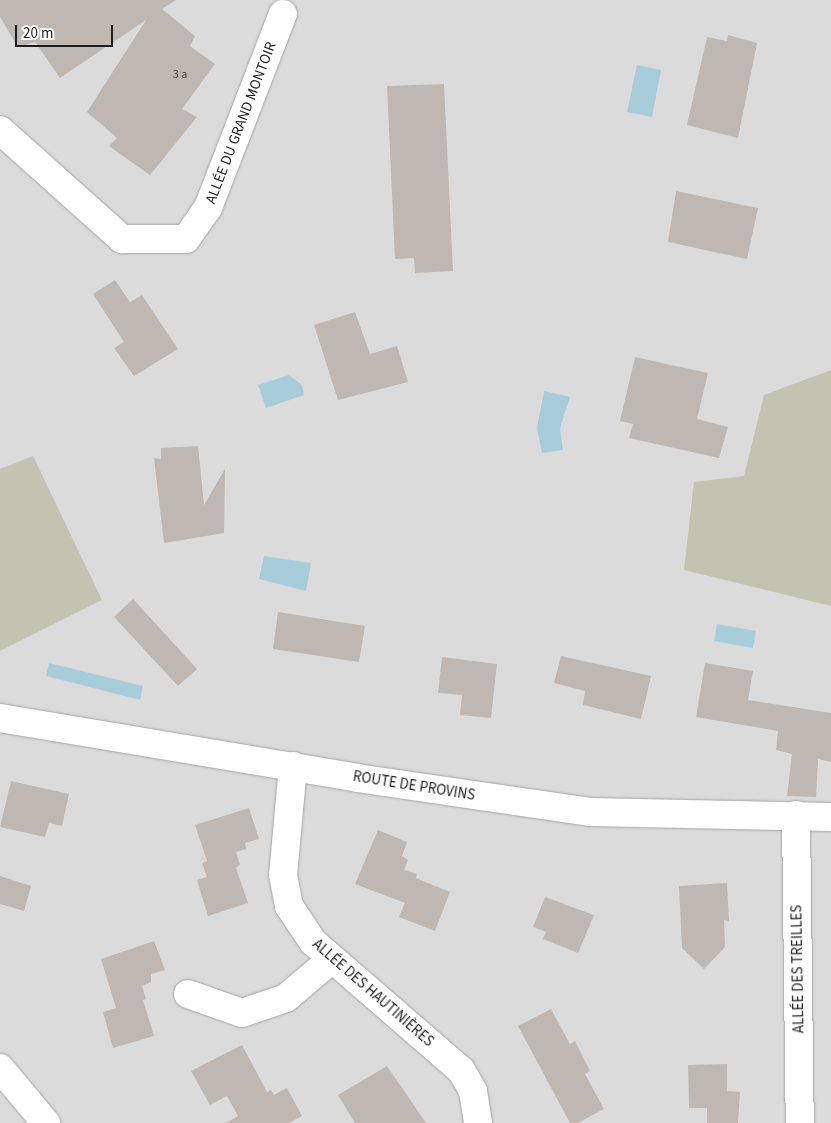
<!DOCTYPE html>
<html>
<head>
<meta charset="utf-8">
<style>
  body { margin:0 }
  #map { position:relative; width:831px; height:1123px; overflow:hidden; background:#efece5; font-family:"Source Sans 3",sans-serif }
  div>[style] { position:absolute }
  .residential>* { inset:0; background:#dcdbdb }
  .construction>* { inset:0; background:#c2c3b1 }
  .water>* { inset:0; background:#a8cdda }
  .building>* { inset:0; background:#bfb8b2 }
  .roads { filter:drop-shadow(0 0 1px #a5a5a5) drop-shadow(0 0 1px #a5a5a5) }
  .minor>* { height:28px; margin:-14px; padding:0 14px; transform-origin:14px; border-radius:14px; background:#fff }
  span { translate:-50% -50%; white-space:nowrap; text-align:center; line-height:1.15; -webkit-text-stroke:4px #fff; paint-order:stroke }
  .number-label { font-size:12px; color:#464443 }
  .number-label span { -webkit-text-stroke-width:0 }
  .street-label { font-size:15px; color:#1e1e1e }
  .scale { position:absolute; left:15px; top:25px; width:98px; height:22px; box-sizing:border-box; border:2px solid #1e1e1e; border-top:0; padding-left:6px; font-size:15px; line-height:18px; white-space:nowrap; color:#1e1e1e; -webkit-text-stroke:4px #fff; paint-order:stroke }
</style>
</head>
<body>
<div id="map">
  <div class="residential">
    <div style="clip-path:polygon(0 0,831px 0,831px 1123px,0 1123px)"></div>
  </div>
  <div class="construction">
    <div style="clip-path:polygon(831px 370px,831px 606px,684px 570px,694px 482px,744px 476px,764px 395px)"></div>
    <div style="clip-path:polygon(33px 456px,102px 600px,0 651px,0 469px)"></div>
  </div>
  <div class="water">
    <div style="clip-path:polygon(637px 65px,661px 70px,652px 117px,627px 112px)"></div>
    <div style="clip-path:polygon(289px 375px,302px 385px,304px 395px,266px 408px,258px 385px)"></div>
    <div style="clip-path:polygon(544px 391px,570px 397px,560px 428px,563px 450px,542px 453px,537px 428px)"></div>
    <div style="clip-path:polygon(264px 556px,311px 563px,306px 591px,259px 579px)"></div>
    <div style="clip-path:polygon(717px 624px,756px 631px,753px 648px,714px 641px)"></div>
    <div style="clip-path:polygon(49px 663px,143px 686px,140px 700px,46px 676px)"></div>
  </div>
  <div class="building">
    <div style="clip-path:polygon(0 0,176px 0,162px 9px,195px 36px,190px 46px,215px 64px,182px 109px,197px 117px,150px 175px,109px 146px,117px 138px,87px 112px,146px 20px,60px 78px,35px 42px,18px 47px,0 17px)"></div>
    <div style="clip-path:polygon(728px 35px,757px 43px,738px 138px,687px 125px,707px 37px,727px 41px)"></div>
    <div style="clip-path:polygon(444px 84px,453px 271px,415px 273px,414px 258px,395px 259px,387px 86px)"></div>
    <div style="clip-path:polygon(676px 191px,758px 208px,747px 259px,668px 242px)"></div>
    <div style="clip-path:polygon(115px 280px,130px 302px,142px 295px,178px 349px,134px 376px,114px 348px,124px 342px,93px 294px)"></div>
    <div style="clip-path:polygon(355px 312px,370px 354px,397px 346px,408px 382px,338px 400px,314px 325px)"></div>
    <div style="clip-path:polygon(635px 357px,708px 373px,697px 419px,728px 427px,719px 458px,629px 438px,633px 424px,620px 421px)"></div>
    <div style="clip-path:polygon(198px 446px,204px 505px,225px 469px,224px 533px,164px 543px,154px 458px,161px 459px,161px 448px)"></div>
    <div style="clip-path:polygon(133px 599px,197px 669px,178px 686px,114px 617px)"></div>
    <div style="clip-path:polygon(278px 612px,365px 626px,359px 662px,273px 649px)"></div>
    <div style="clip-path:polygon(561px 656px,651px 676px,641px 719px,583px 705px,585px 691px,554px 683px)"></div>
    <div style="clip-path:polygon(442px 657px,497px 664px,491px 718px,460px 715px,462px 695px,438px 693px)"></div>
    <div style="clip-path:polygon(705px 663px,753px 671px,748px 700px,831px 713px,831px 762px,818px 759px,816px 797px,787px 796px,792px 754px,776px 750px,778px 731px,696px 717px)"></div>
    <div style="clip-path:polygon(11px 781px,69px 794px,62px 826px,49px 823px,45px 837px,0 827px)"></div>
    <div style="clip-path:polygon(249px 808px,259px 839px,245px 843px,246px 849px,236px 852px,240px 865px,236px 868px,248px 903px,208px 916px,197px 880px,207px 877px,202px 863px,207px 861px,195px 825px)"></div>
    <div style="clip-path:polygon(378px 830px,407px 842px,402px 856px,408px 860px,404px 870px,417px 874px,416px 878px,450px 892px,435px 931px,399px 917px,405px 903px,355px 884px)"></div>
    <div style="clip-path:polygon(0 876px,31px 886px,24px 911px,0 904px)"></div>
    <div style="clip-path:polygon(727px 883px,729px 921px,724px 920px,725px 947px,704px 969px,682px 948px,679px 886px)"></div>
    <div style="clip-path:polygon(545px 897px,594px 915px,578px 953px,543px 939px,546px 932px,533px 927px)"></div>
    <div style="clip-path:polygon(154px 941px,165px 970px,151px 974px,151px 982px,142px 986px,146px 999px,143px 1000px,154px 1036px,113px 1048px,103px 1012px,116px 1008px,101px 959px)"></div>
    <div style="clip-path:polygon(551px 1009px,570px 1044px,575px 1041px,590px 1071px,585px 1074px,604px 1109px,578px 1123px,570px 1123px,518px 1026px)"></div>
    <div style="clip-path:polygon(242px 1045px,267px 1092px,271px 1090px,274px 1095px,287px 1088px,302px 1116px,289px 1123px,226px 1123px,238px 1116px,227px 1096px,210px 1105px,191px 1071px)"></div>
    <div style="clip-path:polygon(727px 1064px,727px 1091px,740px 1092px,738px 1123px,707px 1123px,707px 1108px,689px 1108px,688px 1065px)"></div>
    <div style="clip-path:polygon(387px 1066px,426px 1123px,355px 1123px,338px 1095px)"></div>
  </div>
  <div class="roads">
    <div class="minor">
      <div style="left:0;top:130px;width:164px;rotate:41.8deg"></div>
      <div style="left:122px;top:239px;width:64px"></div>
      <div style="left:186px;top:239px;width:38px;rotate:-55deg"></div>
      <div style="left:208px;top:208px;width:208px;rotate:-68.9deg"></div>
      <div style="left:0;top:718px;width:362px;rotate:9.5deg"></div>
      <div style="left:357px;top:778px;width:235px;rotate:8.3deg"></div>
      <div style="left:590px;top:812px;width:241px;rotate:1.2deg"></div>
      <div style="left:293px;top:766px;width:109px;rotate:95.2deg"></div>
      <div style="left:283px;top:875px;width:32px;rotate:79deg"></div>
      <div style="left:289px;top:906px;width:43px;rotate:56.3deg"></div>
      <div style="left:313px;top:942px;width:196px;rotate:40.9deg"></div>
      <div style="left:461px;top:1070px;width:24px;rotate:60deg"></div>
      <div style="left:473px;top:1091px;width:32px;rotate:81deg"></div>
      <div style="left:796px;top:815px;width:308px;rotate:89.3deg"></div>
      <div style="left:188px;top:994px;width:57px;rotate:19.4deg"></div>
      <div style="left:242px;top:1013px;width:46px;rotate:-18.8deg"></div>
      <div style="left:286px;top:998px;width:60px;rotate:-40.3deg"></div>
      <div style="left:0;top:1068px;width:72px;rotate:50.1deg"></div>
    </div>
  </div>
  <div class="number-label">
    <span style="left:180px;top:75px">3 a</span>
  </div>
  <div class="street-label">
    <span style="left:241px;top:123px;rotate:-69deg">ALLÉE DU GRAND MONTOIR</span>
    <span style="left:414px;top:786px;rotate:9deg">ROUTE DE PROVINS</span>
    <span style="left:798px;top:969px;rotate:-91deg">ALLÉE DES TREILLES</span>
    <span style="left:373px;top:993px;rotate:41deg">ALLÉE DES HAUTINIÈRES</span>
  </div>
  <div class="scale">20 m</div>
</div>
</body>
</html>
